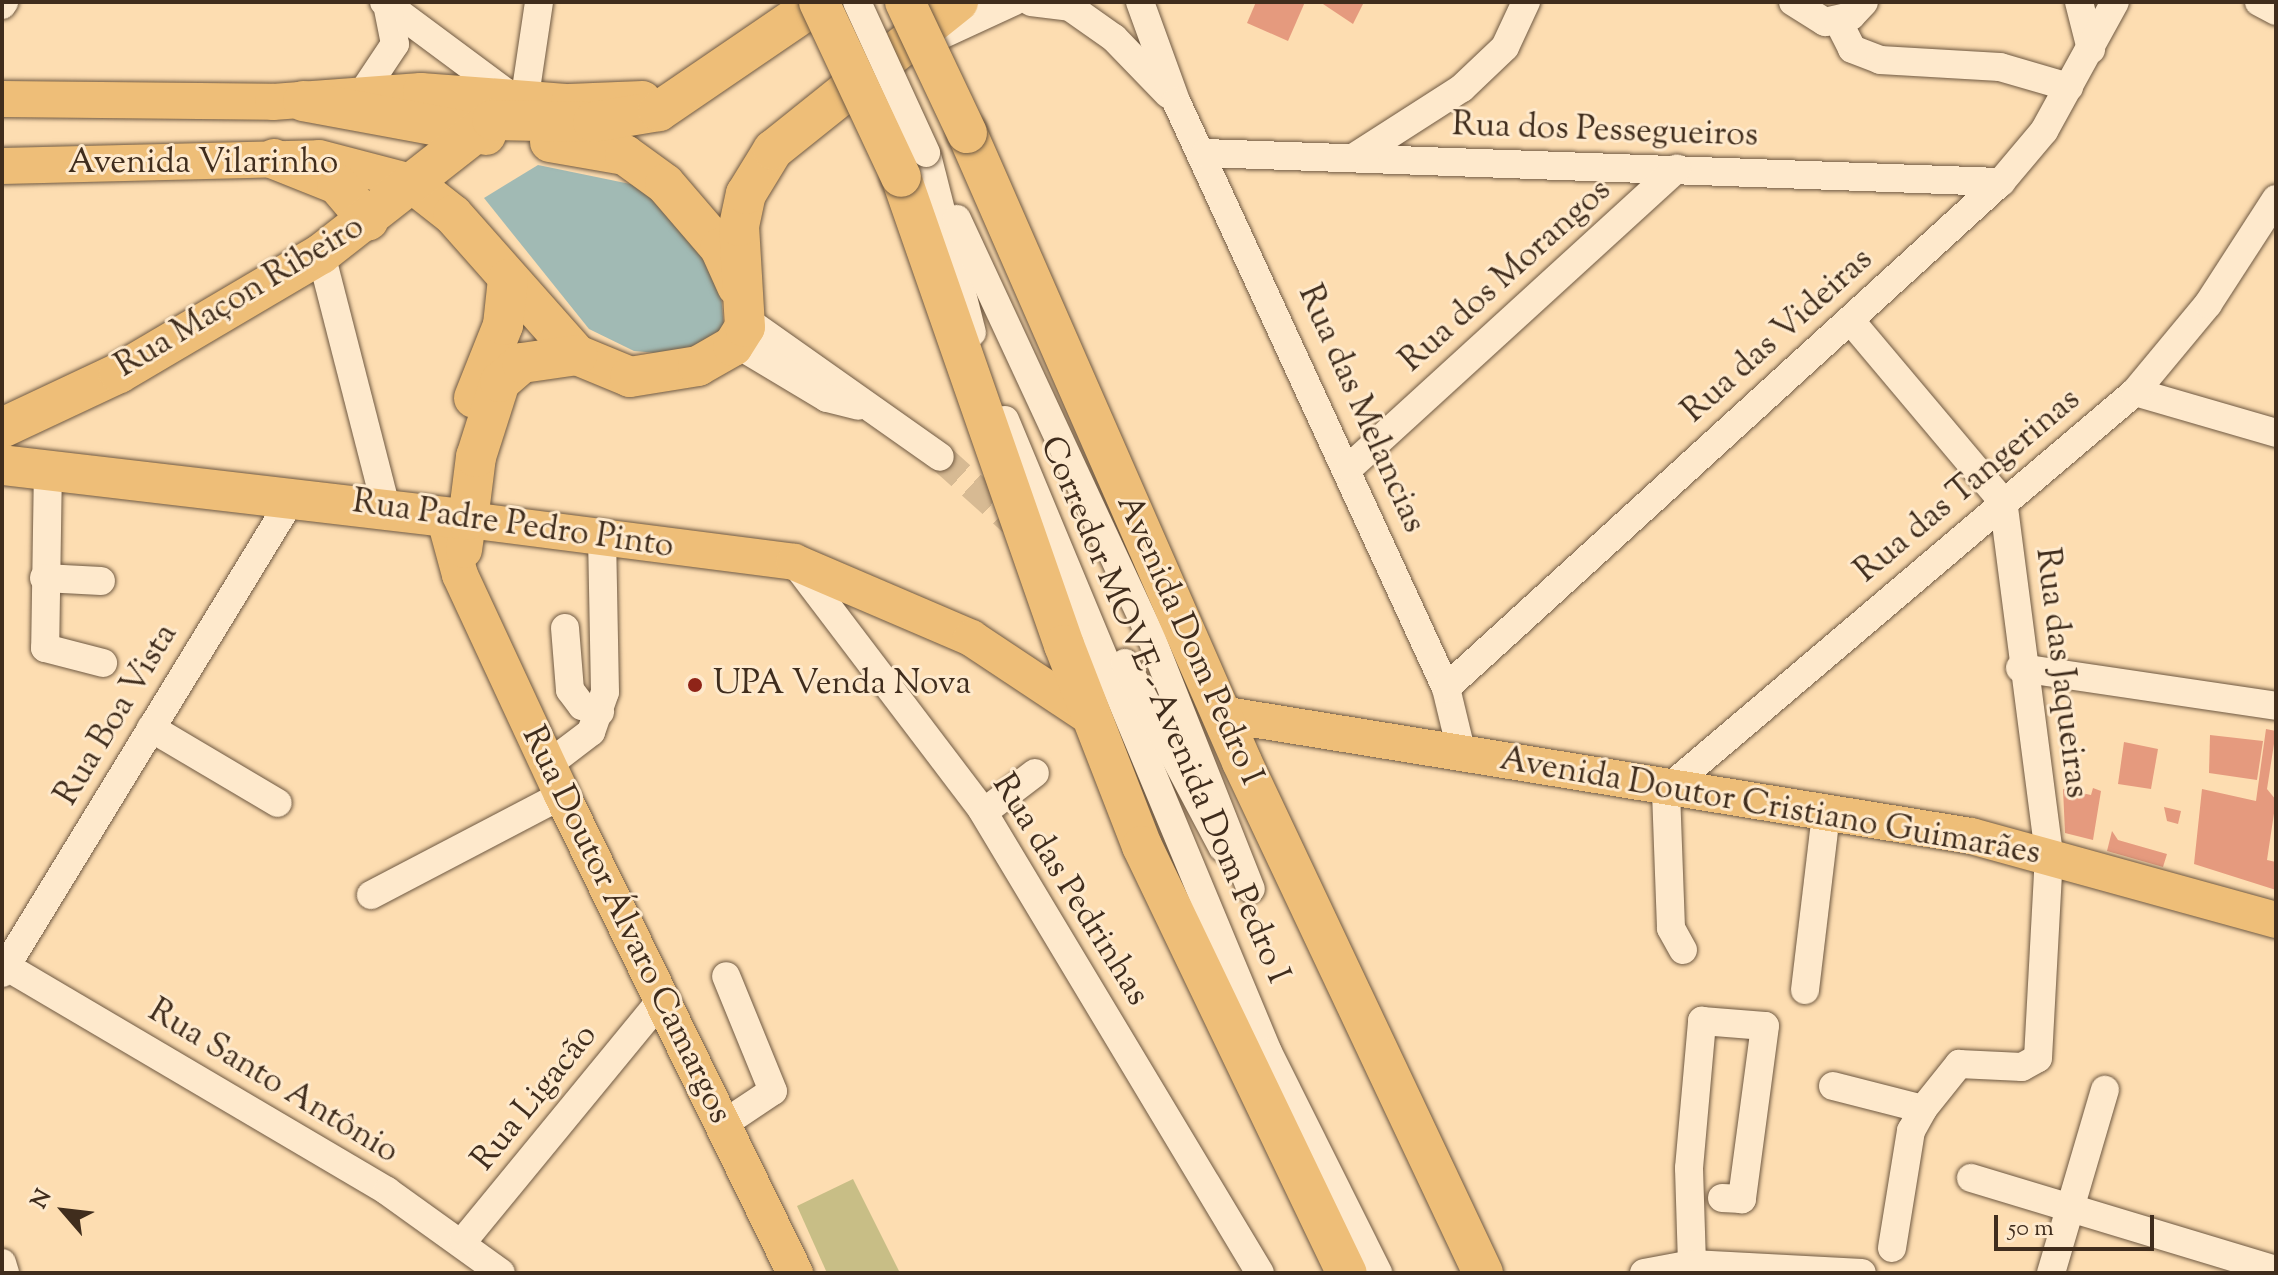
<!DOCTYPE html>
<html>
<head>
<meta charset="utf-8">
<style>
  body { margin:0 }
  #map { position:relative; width:2278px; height:1275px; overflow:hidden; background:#fdddb1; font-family:"Sorts Mill Goudy",serif }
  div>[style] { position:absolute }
  .green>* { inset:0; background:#c8be86 }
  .water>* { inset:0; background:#a1bab4 }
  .building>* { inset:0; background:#e59a7e }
  .minor-tunnel>* { height:28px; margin-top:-14px; transform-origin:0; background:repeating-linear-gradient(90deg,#d7ba93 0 28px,transparent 0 42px) }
  .roads { filter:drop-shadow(0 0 2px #6f5942) drop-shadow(0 0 2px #6f5942) }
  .minor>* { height:28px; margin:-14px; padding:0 14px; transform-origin:14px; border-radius:14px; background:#fee9cc }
  .major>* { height:36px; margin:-18px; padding:0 18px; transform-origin:18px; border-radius:18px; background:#eebe78 }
  .highway>* { height:40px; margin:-20px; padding:0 20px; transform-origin:20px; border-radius:20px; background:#eebe78 }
  .bridges { filter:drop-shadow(0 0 2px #6f5942) drop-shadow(0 0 2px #6f5942) }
  .minor-bridge>* { height:28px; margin:-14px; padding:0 14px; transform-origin:14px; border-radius:14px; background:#fee9cc }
  .highway-bridge>* { height:40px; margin:-20px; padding:0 20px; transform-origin:20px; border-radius:20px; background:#eebe78 }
  .dots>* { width:22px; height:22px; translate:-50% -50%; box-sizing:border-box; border:4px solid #fee9cc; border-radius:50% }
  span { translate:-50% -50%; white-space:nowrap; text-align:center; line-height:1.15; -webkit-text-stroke:6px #fee9cc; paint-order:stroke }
  .street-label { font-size:34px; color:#402d1d }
  .poi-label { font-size:34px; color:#402d1d }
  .left { translate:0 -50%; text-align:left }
  .frame { position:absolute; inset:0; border:4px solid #402d1d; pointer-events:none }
  .north { position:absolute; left:24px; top:1171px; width:80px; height:80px; -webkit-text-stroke:6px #fee9cc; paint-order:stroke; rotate:298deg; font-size:22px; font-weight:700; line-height:32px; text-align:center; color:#402d1d }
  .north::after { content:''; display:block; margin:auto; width:28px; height:36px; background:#402d1d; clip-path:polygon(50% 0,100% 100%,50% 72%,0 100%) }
  .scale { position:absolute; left:1994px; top:1215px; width:160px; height:36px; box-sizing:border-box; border:4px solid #402d1d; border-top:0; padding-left:10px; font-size:24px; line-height:28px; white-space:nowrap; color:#402d1d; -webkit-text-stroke:6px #fee9cc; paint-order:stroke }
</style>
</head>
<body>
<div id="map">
  <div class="green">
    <div style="clip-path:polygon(853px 1179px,900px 1273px,827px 1273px,797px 1206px)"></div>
  </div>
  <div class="water">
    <div style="clip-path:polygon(538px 165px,640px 186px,719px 272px,724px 329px,680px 355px,634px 351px,589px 329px,484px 198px)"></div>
  </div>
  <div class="building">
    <div style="clip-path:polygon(1256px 2px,1305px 2px,1288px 41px,1247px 23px)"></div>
    <div style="clip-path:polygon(1320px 2px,1364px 2px,1353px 24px)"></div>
    <div style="clip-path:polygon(2266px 729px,2276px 731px,2267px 789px,2276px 800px,2267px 860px,2276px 862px,2276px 890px,2194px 864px,2202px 789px,2256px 801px)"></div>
    <div style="clip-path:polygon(2210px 735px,2263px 741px,2257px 780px,2209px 773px)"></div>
    <div style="clip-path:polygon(2124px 742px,2158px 749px,2151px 789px,2118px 784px)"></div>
    <div style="clip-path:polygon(2093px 788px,2101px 791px,2093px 840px,2065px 833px,2063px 789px,2091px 795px)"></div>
    <div style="clip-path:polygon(2164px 807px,2181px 811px,2178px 824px,2167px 821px)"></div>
    <div style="clip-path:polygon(2112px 831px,2118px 840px,2167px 854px,2163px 867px,2107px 851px)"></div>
  </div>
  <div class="minor-tunnel">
    <div style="left:940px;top:457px;width:106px;rotate:41.9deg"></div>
  </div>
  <div class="roads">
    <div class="minor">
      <div style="left:384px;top:2px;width:151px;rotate:36.6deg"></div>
      <div style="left:1031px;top:2px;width:39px;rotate:7deg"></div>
      <div style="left:1070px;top:7px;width:54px;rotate:35.2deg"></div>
      <div style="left:1114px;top:38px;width:78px;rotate:46deg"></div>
      <div style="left:1140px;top:2px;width:105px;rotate:70deg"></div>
      <div style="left:1176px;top:101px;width:646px;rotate:65.3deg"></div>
      <div style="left:1446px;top:688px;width:68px;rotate:76.4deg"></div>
      <div style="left:1793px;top:2px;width:38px;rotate:32deg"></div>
      <div style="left:1825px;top:22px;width:27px;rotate:-13deg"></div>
      <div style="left:1851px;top:16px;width:19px;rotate:-47deg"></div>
      <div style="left:2079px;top:2px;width:49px;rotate:75.7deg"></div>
      <div style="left:2259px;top:2px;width:19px;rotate:28deg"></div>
      <div style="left:2px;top:5px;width:4px;rotate:-56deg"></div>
      <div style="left:1838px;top:21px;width:31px;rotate:63deg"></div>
      <div style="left:1852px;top:49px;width:30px;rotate:21deg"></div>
      <div style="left:1880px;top:60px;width:120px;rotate:3.3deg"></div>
      <div style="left:2000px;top:67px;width:72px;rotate:16.2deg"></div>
      <div style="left:926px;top:42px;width:96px;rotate:-24.7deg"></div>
      <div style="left:361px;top:95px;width:61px;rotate:-56.3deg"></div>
      <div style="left:395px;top:44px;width:41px;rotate:-101.3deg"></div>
      <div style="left:525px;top:96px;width:95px;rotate:-81.5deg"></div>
      <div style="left:1205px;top:153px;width:797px;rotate:2.09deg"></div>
      <div style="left:1356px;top:156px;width:126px;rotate:-32.7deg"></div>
      <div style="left:1462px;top:88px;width:59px;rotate:-43.6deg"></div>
      <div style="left:1505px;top:47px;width:50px;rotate:-65deg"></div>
      <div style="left:928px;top:159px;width:179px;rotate:75.8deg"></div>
      <div style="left:957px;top:219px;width:461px;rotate:65.1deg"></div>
      <div style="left:1151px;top:637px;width:271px;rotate:68.4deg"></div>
      <div style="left:321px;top:254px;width:262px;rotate:75.6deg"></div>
      <div style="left:746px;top:320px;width:237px;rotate:35.2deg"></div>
      <div style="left:1850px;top:320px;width:238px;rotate:49.9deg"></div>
      <div style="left:735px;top:343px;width:107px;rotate:30.9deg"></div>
      <div style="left:827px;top:398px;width:32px;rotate:14deg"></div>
      <div style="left:2135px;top:392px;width:147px;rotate:16.2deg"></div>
      <div style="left:1005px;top:420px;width:685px;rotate:67.41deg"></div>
      <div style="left:1268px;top:1052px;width:247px;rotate:63.5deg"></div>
      <div style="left:48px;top:466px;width:182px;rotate:90.9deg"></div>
      <div style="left:45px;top:648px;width:60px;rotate:14.5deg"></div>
      <div style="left:1349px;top:468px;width:444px;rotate:-42.4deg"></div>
      <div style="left:794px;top:562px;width:311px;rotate:52.8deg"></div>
      <div style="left:982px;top:810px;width:540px;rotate:59.02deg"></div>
      <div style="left:44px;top:578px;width:57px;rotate:3deg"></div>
      <div style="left:565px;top:628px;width:62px;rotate:85.4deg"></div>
      <div style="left:570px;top:690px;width:20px;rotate:53deg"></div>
      <div style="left:582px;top:706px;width:19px;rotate:18deg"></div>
      <div style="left:1125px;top:663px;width:209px;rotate:62.1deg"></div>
      <div style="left:2020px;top:668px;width:259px;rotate:8.4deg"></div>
      <div style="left:1446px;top:688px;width:751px;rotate:-42.36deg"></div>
      <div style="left:2001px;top:182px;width:67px;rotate:-49.9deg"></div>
      <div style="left:2044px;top:131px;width:147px;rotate:-61.2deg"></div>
      <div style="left:151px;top:728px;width:147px;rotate:30.6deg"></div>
      <div style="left:549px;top:764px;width:53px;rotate:-37.3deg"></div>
      <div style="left:591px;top:732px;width:42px;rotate:-70.7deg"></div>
      <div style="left:605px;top:692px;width:153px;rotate:-91.1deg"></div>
      <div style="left:984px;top:812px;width:64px;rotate:-37.4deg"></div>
      <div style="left:371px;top:895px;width:216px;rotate:-27.6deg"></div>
      <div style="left:1683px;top:950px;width:25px;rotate:-119deg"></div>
      <div style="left:1671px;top:928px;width:138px;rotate:-92.1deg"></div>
      <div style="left:1666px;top:790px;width:615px;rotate:-40.32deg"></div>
      <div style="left:2135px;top:392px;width:114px;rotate:-50.3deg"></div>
      <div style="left:2208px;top:304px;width:125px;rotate:-57.1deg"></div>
      <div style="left:2px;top:964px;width:447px;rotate:30.5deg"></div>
      <div style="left:387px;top:1191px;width:140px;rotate:35.7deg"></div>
      <div style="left:2px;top:973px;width:560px;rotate:-58.58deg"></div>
      <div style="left:1805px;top:990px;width:176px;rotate:-83.2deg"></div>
      <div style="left:1833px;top:1086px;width:93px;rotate:14.3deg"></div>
      <div style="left:722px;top:1125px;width:61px;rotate:-33.7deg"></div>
      <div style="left:773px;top:1091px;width:124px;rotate:-112.2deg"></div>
      <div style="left:1971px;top:1178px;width:319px;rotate:16.8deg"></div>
      <div style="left:464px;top:1240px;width:310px;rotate:-50.6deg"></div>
      <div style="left:1892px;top:1248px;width:119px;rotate:-80.8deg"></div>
      <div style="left:1911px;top:1131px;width:25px;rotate:-61deg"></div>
      <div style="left:1923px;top:1109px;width:58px;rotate:-51.3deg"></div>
      <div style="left:1959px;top:1064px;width:63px;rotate:2.7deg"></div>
      <div style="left:2022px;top:1067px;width:18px;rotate:-29deg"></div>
      <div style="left:2038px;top:1058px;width:204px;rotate:-86.9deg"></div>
      <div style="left:2049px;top:854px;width:355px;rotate:-97.4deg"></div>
      <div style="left:2px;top:1263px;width:10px;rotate:73deg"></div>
      <div style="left:1692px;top:1264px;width:96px;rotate:-91.8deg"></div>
      <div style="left:1689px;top:1168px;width:148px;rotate:-84.9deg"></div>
      <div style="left:1702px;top:1021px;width:63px;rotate:4.5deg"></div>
      <div style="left:1765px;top:1026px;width:175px;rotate:97.6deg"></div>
      <div style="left:1742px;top:1199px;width:20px;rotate:-177deg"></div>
      <div style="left:1644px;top:1273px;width:49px;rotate:-10.6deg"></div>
      <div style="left:1692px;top:1264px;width:170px;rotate:3deg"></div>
      <div style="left:2051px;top:1273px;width:191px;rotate:-73.6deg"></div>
    </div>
    <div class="major">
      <div style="left:2px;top:99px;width:271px;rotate:0.6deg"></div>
      <div style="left:273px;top:102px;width:148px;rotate:-4.3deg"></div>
      <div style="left:421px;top:91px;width:148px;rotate:4.3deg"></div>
      <div style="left:569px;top:102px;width:74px;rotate:-2.3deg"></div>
      <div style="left:2px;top:166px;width:317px;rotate:-1.4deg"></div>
      <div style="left:319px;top:158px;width:95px;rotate:14.6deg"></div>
      <div style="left:444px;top:516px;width:61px;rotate:74.8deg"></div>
      <div style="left:460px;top:575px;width:242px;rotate:65.1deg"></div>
      <div style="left:562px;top:795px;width:532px;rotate:64.01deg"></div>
      <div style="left:464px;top:550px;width:30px;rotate:-82deg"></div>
      <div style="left:468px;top:520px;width:329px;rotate:7.3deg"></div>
      <div style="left:794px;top:562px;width:193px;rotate:23.2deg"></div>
      <div style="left:971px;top:638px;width:143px;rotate:33.6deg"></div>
      <div style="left:1221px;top:714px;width:760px;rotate:9.24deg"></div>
      <div style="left:1971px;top:836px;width:316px;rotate:15.4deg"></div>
    </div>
    <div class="highway">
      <div style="left:303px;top:101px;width:186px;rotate:10.5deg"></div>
      <div style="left:967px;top:133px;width:686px;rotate:66.38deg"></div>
      <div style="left:1242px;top:762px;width:565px;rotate:64.75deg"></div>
      <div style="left:550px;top:142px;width:76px;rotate:9.8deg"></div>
      <div style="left:625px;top:155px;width:49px;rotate:35.9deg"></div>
      <div style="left:665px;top:184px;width:84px;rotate:49.3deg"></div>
      <div style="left:720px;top:248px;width:42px;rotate:65.9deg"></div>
      <div style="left:274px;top:159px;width:68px;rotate:21.6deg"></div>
      <div style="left:337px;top:184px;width:48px;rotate:49.3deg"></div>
      <div style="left:901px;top:177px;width:496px;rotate:70.8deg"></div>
      <div style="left:1064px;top:645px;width:216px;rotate:68.8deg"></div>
      <div style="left:1142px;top:846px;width:474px;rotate:64.4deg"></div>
      <div style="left:411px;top:182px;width:53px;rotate:38.2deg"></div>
      <div style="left:453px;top:215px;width:187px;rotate:48.5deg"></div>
      <div style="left:577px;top:355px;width:57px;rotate:22.5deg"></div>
      <div style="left:630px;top:377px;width:69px;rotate:-9.2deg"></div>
      <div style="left:698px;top:366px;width:40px;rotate:-29.7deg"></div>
      <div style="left:733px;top:346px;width:22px;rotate:-58deg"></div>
      <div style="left:745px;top:327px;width:101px;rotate:-93.4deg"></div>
      <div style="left:739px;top:226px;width:33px;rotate:-78deg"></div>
      <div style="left:746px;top:194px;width:52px;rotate:-58.5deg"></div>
      <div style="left:773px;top:150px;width:237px;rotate:-38.7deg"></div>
      <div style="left:474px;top:398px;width:79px;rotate:-68.3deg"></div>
      <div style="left:503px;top:325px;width:46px;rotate:-83.8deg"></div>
      <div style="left:2px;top:428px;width:129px;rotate:-25.2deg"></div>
      <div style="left:119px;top:373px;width:234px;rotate:-30.5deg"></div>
      <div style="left:321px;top:254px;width:217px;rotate:-38.1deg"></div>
      <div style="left:492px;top:120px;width:101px;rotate:1.1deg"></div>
      <div style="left:593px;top:122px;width:67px;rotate:-9.5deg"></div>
      <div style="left:659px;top:111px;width:194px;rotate:-34.3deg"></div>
      <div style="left:2px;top:465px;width:469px;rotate:6.7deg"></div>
      <div style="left:468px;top:520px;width:64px;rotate:-82.8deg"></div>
      <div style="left:476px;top:457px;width:79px;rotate:-72.3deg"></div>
      <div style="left:500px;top:382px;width:29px;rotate:-41deg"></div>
      <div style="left:522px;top:363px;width:56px;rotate:-8.3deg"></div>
    </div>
  </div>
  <div class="bridges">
    <div class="minor-bridge">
      <div style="left:857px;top:2px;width:166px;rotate:65.4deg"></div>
    </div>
    <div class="highway-bridge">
      <div style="left:819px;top:2px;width:193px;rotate:64.9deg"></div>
      <div style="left:905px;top:2px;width:145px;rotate:64.7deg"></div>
    </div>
  </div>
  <div class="dots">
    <div style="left:695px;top:685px;background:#8f2418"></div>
  </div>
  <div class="street-label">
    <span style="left:1605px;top:131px;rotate:2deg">Rua dos Pessegueiros</span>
    <span style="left:203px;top:164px">Avenida Vilarinho</span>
    <span style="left:1506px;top:276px;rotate:-42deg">Rua dos Morangos</span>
    <span style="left:240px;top:297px;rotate:-31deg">Rua Maçon Ribeiro</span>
    <span style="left:1778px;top:336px;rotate:-42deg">Rua das Videiras</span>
    <span style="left:1361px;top:409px;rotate:66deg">Rua das Melancias</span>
    <span style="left:1968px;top:486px;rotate:-40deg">Rua das Tangerinas</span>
    <span style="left:513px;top:525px;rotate:8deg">Rua Padre Pedro Pinto</span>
    <span style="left:1189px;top:640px;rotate:66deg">Avenida Dom Pedro I</span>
    <span style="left:2061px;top:673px;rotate:83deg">Rua das Jaqueiras</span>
    <span style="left:1164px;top:710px;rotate:67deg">Corredor MOVE - Avenida Dom Pedro I</span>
    <span style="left:117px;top:715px;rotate:-59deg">Rua Boa Vista</span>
    <span style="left:1770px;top:807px;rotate:10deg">Avenida Doutor Cristiano Guimarães</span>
    <span style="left:1070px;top:890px;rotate:58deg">Rua das Pedrinhas</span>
    <span style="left:626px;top:925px;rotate:64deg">Rua Doutor Álvaro Camargos</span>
    <span style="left:273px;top:1082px;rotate:31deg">Rua Santo Antônio</span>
    <span style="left:535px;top:1098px;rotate:-51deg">Rua Ligacão</span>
  </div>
  <div class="poi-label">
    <span class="left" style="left:713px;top:685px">UPA Venda Nova</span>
  </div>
  <div class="frame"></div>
  <div class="north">N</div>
  <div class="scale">50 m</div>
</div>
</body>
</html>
